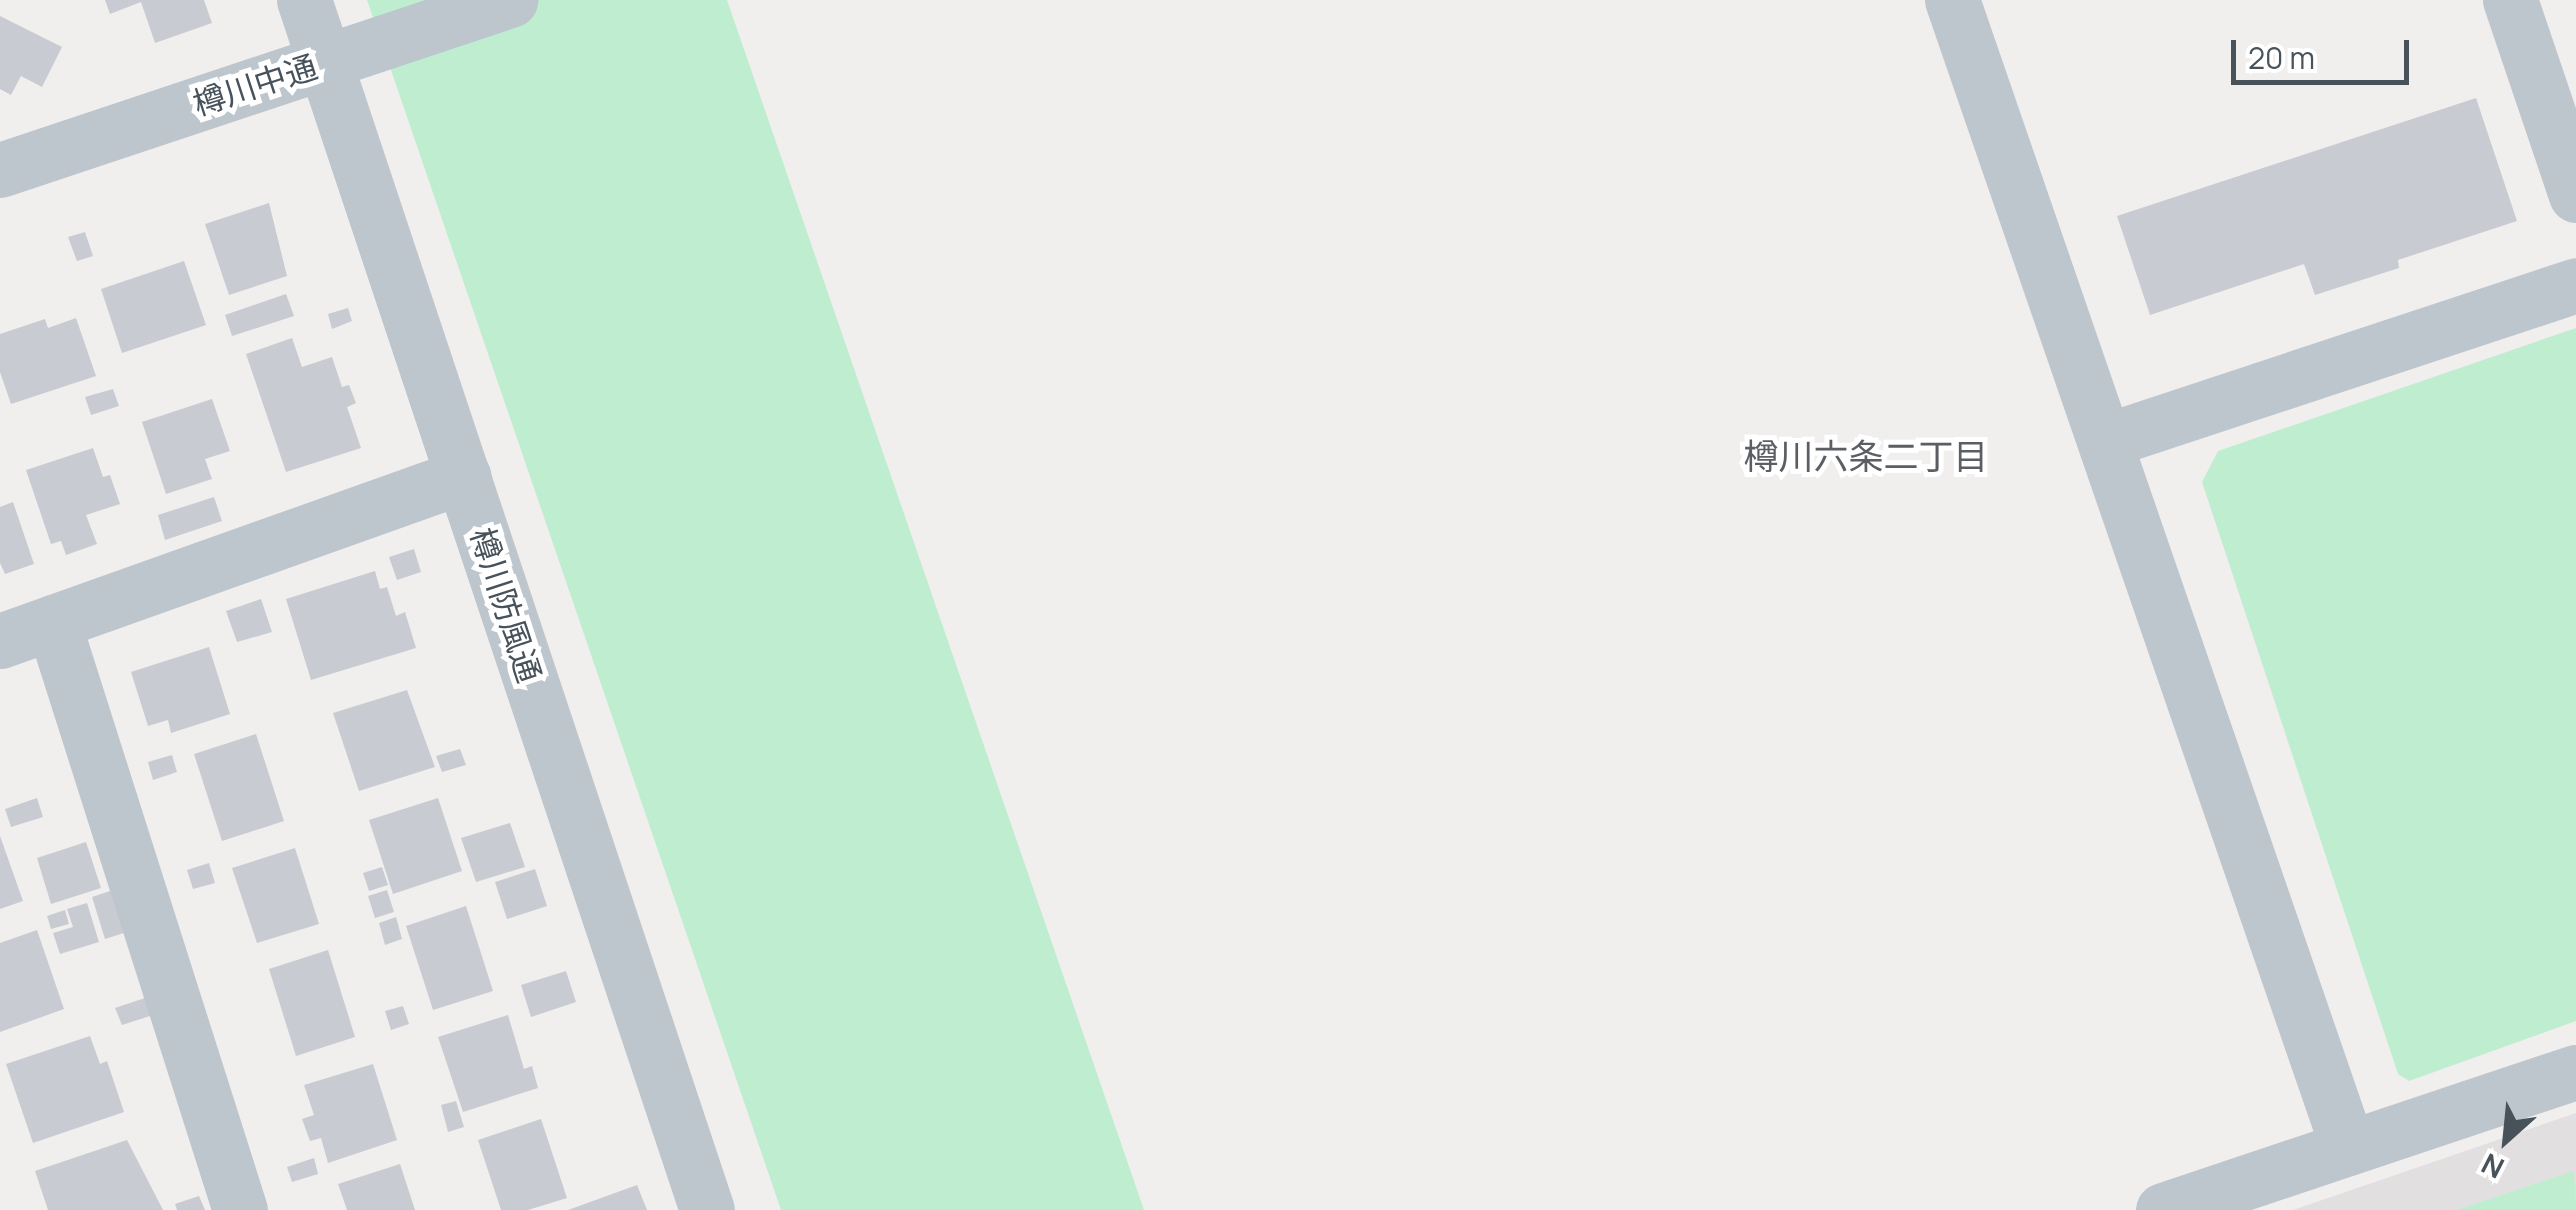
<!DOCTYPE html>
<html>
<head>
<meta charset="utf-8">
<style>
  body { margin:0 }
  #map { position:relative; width:2576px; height:1210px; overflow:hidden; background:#f1eeee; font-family:Manrope,"Noto Sans JP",sans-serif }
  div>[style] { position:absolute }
  .education>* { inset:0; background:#e2dfe0 }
  .green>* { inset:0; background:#beeecf }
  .building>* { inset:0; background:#c8cbd1 }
  .street>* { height:55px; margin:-27.5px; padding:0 27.5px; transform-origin:27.5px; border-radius:27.5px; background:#bdc6cd }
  span { translate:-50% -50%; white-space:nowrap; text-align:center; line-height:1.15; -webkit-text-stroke:10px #fff; paint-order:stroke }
  .street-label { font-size:32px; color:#47525b }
  .neighbourhood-label { font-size:35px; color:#5b5f63 }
  .north { position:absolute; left:2456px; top:1090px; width:100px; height:100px; -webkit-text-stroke:8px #fff; paint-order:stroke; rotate:207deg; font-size:28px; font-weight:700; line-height:40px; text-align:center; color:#47525b }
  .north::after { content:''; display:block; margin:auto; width:35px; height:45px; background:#47525b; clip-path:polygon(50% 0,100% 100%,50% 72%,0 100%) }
  .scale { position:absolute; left:2231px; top:40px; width:178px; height:45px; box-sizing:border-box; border:5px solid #47525b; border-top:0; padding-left:12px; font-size:30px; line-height:35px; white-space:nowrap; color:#47525b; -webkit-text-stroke:8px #fff; paint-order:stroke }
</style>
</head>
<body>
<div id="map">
  <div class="education">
    <div style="clip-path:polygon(2576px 1113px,2576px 1210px,2293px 1210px)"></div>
  </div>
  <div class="green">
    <div style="clip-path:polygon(367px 0,727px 0,1144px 1210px,781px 1210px)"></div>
    <div style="clip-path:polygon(2576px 328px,2576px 1021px,2409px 1081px,2398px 1074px,2202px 482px,2218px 451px)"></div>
    <div style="clip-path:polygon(2574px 1171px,2576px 1210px,2456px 1210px)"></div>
  </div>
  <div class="building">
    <div style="clip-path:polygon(105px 0,204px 0,212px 23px,155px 43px,141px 2px,110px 14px)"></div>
    <div style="clip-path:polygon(0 16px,62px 47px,42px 87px,21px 76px,11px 95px,0 89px)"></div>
    <div style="clip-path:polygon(2476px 98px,2517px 221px,2398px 260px,2399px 268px,2315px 295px,2304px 264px,2150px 315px,2117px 216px)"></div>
    <div style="clip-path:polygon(269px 203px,287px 276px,229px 295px,205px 224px)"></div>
    <div style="clip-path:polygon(85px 232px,93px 256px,77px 261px,68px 237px)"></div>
    <div style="clip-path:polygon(184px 261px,206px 325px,122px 353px,101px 289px)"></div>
    <div style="clip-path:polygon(286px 294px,294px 316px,232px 336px,225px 315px)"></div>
    <div style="clip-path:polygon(348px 308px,352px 321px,332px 329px,328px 314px)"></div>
    <div style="clip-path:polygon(76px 318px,96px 376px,11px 404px,0 372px,0 334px,45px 319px,48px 328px)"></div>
    <div style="clip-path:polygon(292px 338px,302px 367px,332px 357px,342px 387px,349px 385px,356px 403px,347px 407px,361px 448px,286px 472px,246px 354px)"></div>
    <div style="clip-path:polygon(113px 389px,119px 406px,91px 415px,85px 397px)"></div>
    <div style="clip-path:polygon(212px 399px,230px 451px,205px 459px,212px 479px,166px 494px,142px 422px)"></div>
    <div style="clip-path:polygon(93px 448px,103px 477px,110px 475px,120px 504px,86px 515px,97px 544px,66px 555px,61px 541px,51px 544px,26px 470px)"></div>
    <div style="clip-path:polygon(214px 497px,222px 521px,165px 540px,158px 515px)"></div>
    <div style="clip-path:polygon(13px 502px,34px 564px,5px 574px,0 563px,0 507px)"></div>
    <div style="clip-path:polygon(414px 549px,421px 572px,397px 580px,389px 557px)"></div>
    <div style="clip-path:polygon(375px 571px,380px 589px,387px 587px,396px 616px,405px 612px,416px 648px,311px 680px,286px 599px)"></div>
    <div style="clip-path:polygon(261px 599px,272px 632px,237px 642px,226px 611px)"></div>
    <div style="clip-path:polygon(209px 647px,230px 714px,171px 733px,168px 720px,148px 726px,131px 672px)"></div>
    <div style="clip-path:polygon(407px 690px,435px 767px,359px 791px,333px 713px)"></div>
    <div style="clip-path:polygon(256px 734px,284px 821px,222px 841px,194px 754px)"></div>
    <div style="clip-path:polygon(460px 749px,466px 765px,442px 772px,436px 756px)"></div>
    <div style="clip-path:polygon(172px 755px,177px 772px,153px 780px,148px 762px)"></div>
    <div style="clip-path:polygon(37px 798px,43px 817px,11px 827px,5px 809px)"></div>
    <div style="clip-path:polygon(438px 798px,462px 871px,393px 894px,369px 820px)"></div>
    <div style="clip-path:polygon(510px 823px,525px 867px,476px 882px,461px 838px)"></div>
    <div style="clip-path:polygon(0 836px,23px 901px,0 909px)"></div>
    <div style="clip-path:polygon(86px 842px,101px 888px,51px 904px,37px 858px)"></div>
    <div style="clip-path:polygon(295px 848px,319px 924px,257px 943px,232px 868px)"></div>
    <div style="clip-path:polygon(209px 863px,215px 883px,193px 889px,187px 870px)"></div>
    <div style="clip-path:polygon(382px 867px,388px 885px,369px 891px,363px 873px)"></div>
    <div style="clip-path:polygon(535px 869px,547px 906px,507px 919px,495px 882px)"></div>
    <div style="clip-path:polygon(113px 890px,127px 932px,105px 939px,92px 897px)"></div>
    <div style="clip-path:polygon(387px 890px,394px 912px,375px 918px,368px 896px)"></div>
    <div style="clip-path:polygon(87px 903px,99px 942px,60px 954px,53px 933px,73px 927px,67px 909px)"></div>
    <div style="clip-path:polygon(466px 906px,493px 991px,433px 1010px,406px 926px)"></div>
    <div style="clip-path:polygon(65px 910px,69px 924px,51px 929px,47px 916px)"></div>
    <div style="clip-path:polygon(396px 917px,402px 939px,385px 945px,379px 923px)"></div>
    <div style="clip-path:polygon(37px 930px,64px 1009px,0 1032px,0 943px)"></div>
    <div style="clip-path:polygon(328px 950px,355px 1037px,296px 1056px,269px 969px)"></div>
    <div style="clip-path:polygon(566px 971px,576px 1002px,531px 1017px,521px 985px)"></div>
    <div style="clip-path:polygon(148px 997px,153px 1015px,122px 1025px,115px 1008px)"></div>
    <div style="clip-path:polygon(403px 1006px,409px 1024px,391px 1030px,385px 1011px)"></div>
    <div style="clip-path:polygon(508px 1015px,524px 1069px,532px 1066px,538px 1088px,463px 1112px,438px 1037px)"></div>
    <div style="clip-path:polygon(90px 1036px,100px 1064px,107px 1061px,124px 1112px,33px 1143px,6px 1064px)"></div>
    <div style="clip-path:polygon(373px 1064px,397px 1140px,328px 1163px,321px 1138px,310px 1141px,302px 1119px,314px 1115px,304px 1085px)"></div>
    <div style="clip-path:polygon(456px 1101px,464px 1127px,448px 1132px,441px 1105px)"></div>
    <div style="clip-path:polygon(541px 1119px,567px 1198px,528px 1210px,501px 1210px,478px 1140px)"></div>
    <div style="clip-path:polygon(127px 1140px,163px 1210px,48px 1210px,35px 1171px)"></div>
    <div style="clip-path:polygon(314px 1158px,318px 1174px,292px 1182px,287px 1167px)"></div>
    <div style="clip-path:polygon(400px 1164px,415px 1210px,347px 1210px,338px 1184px)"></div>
    <div style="clip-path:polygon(637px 1185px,647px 1210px,568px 1210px)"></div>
    <div style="clip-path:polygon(199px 1196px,205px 1210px,177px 1210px,175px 1204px)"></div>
  </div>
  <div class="street">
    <div style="left:304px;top:0;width:1275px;rotate:71.58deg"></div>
    <div style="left:1952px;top:0;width:1214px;rotate:70.97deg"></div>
    <div style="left:2510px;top:0;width:206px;rotate:71.3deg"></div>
    <div style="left:0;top:170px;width:538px;rotate:-18.43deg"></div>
    <div style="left:2105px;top:441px;width:496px;rotate:-18.3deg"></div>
    <div style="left:53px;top:622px;width:617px;rotate:72.36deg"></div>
    <div style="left:0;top:641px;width:492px;rotate:-19.6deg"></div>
    <div style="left:2163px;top:1210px;width:435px;rotate:-18.5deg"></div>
  </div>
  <div class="street-label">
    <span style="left:255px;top:85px;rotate:-18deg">樽川中通</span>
    <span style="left:506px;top:605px;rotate:72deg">樽川防風通</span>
  </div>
  <div class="neighbourhood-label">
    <span style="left:1866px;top:456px">樽川六条二丁目</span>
  </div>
  <div class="north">N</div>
  <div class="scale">20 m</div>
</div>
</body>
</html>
